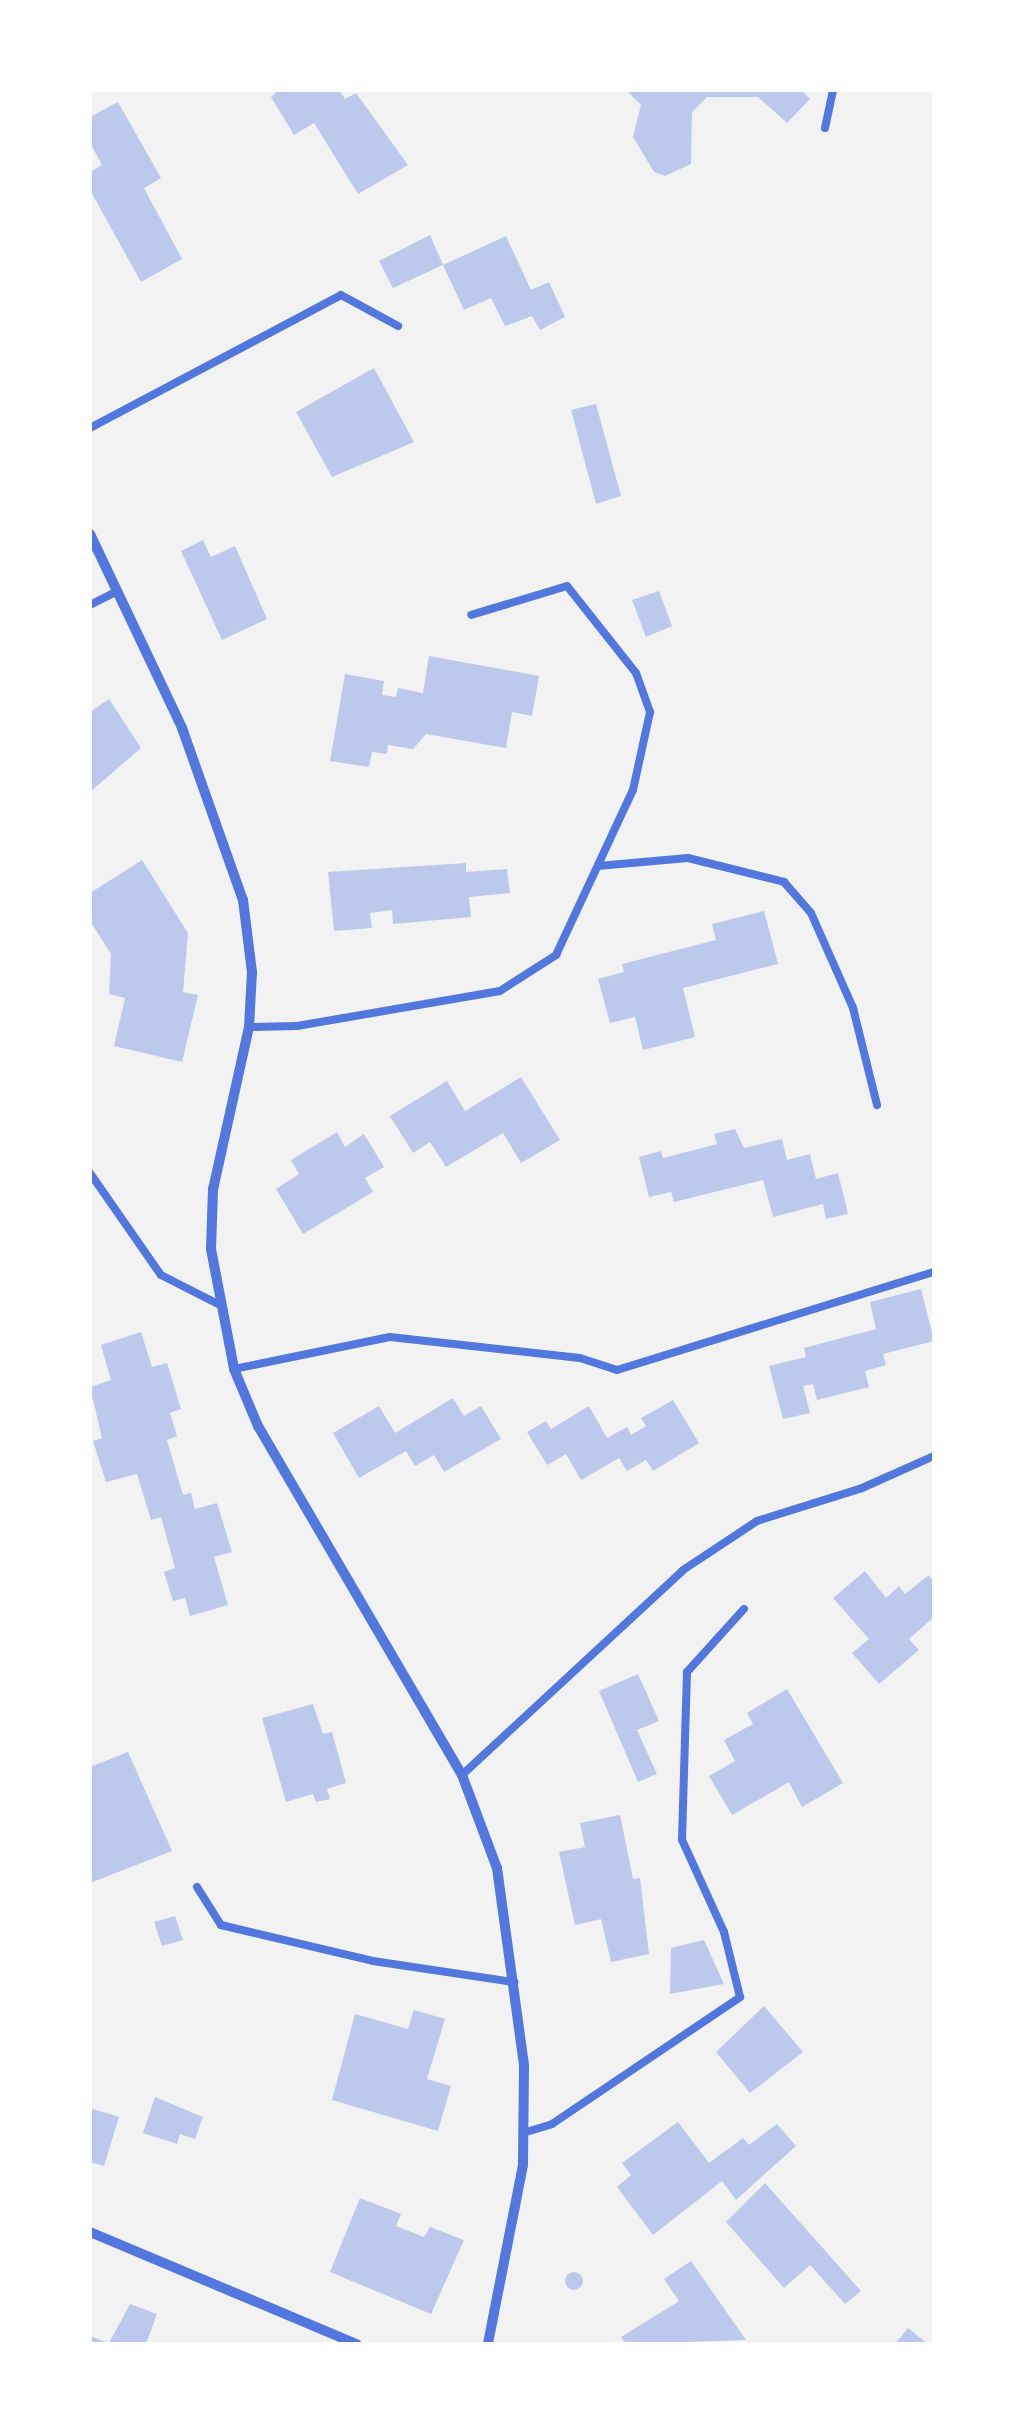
<!DOCTYPE html>
<html>
<head>
<meta charset="utf-8">
<style>
  body { margin:0 }
  #map { position:relative; width:1024px; height:2434px; overflow:hidden; background:#f2f2f2; font-family:Montserrat,sans-serif }
  div>[style] { position:absolute }
  .building>* { inset:0; background:#bdc9ec }
  .round { border-radius:50% }
  .service>* { height:8px; margin:-4px; padding:0 4px; transform-origin:4px; border-radius:4px; background:#5277de }
  .minor>* { height:10px; margin:-5px; padding:0 5px; transform-origin:5px; border-radius:5px; background:#5277de }
  span { translate:-50% -50%; white-space:nowrap; text-align:center; line-height:1.15; -webkit-text-stroke:9px #fff; paint-order:stroke }
  .frame { position:absolute; inset:0; border:92px solid #fff; pointer-events:none }
</style>
</head>
<body>
<div id="map">
  <div class="building">
    <div style="clip-path:polygon(279px 90px,339px 90px,345px 99px,356px 93px,408px 165px,358px 194px,314px 123px,294px 135px,271px 97px)"></div>
    <div style="clip-path:polygon(626px 90px,801px 90px,810px 99px,787px 123px,758px 97px,707px 97px,692px 112px,691px 164px,665px 176px,654px 172px,633px 137px,641px 105px)"></div>
    <div style="clip-path:polygon(118px 102px,161px 178px,144px 188px,182px 259px,141px 282px,90px 190px,90px 172px,102px 165px,90px 143px,90px 117px)"></div>
    <div style="clip-path:polygon(430px 235px,443px 265px,506px 236px,531px 290px,549px 282px,565px 317px,540px 330px,532px 316px,505px 326px,491px 298px,464px 310px,443px 265px,393px 288px,379px 261px)"></div>
    <div style="clip-path:polygon(374px 368px,414px 442px,332px 477px,296px 412px)"></div>
    <div style="clip-path:polygon(596px 404px,621px 496px,596px 504px,571px 410px)"></div>
    <div style="clip-path:polygon(203px 540px,211px 557px,235px 546px,267px 619px,222px 640px,181px 551px)"></div>
    <div style="clip-path:polygon(659px 591px,672px 626px,646px 637px,632px 600px)"></div>
    <div style="clip-path:polygon(429px 656px,539px 676px,532px 716px,512px 712px,506px 748px,426px 734px,413px 749px,388px 745px,387px 754px,372px 752px,369px 767px,330px 761px,345px 674px,384px 681px,382px 695px,396px 697px,398px 688px,423px 693px)"></div>
    <div style="clip-path:polygon(109px 699px,141px 748px,90px 792px,90px 712px)"></div>
    <div style="clip-path:polygon(142px 860px,188px 933px,183px 992px,198px 995px,182px 1062px,114px 1046px,125px 998px,109px 994px,111px 954px,90px 921px,90px 893px)"></div>
    <div style="clip-path:polygon(466px 863px,466px 872px,507px 869px,510px 893px,469px 897px,471px 917px,393px 924px,392px 910px,370px 913px,372px 928px,334px 931px,328px 872px)"></div>
    <div style="clip-path:polygon(764px 911px,778px 964px,683px 988px,695px 1037px,643px 1050px,635px 1017px,610px 1023px,598px 979px,624px 972px,622px 964px,716px 940px,712px 924px)"></div>
    <div style="clip-path:polygon(521px 1077px,560px 1140px,521px 1163px,503px 1133px,446px 1167px,430px 1142px,413px 1153px,390px 1116px,447px 1081px,465px 1111px)"></div>
    <div style="clip-path:polygon(735px 1129px,744px 1148px,782px 1139px,787px 1160px,810px 1154px,816px 1179px,838px 1173px,848px 1214px,826px 1219px,823px 1204px,773px 1217px,763px 1180px,674px 1202px,671px 1192px,649px 1197px,639px 1157px,661px 1151px,663px 1158px,717px 1144px,714px 1134px)"></div>
    <div style="clip-path:polygon(337px 1132px,345px 1147px,364px 1134px,384px 1167px,365px 1178px,373px 1192px,303px 1234px,276px 1189px,299px 1174px,291px 1160px)"></div>
    <div style="clip-path:polygon(921px 1289px,934px 1341px,883px 1354px,886px 1365px,865px 1371px,869px 1387px,817px 1400px,813px 1384px,803px 1386px,810px 1413px,783px 1419px,769px 1366px,806px 1357px,804px 1348px,876px 1329px,870px 1302px)"></div>
    <div style="clip-path:polygon(141px 1332px,152px 1367px,167px 1363px,181px 1409px,170px 1413px,177px 1436px,167px 1440px,183px 1495px,191px 1493px,195px 1509px,217px 1503px,232px 1552px,214px 1557px,228px 1605px,190px 1616px,185px 1598px,173px 1601px,164px 1572px,175px 1568px,161px 1517px,151px 1520px,137px 1474px,106px 1482px,93px 1441px,102px 1438px,90px 1387px,111px 1380px,101px 1345px)"></div>
    <div style="clip-path:polygon(453px 1398px,464px 1416px,481px 1406px,501px 1439px,444px 1472px,434px 1455px,415px 1466px,406px 1451px,359px 1478px,333px 1433px,379px 1406px,395px 1433px)"></div>
    <div style="clip-path:polygon(673px 1400px,699px 1443px,653px 1471px,646px 1460px,627px 1471px,619px 1458px,581px 1480px,566px 1454px,547px 1465px,527px 1432px,546px 1421px,551px 1429px,589px 1406px,607px 1438px,627px 1427px,631px 1435px,646px 1426px,641px 1418px)"></div>
    <div style="clip-path:polygon(865px 1571px,886px 1598px,899px 1586px,905px 1594px,929px 1575px,934px 1582px,934px 1617px,909px 1639px,919px 1650px,879px 1684px,852px 1653px,869px 1639px,833px 1598px)"></div>
    <div style="clip-path:polygon(638px 1674px,659px 1721px,637px 1730px,657px 1774px,638px 1782px,599px 1691px)"></div>
    <div style="clip-path:polygon(787px 1689px,843px 1783px,802px 1807px,789px 1782px,732px 1815px,709px 1776px,735px 1761px,724px 1740px,753px 1724px,747px 1713px)"></div>
    <div style="clip-path:polygon(313px 1704px,323px 1734px,332px 1732px,346px 1783px,327px 1789px,330px 1799px,316px 1802px,313px 1794px,286px 1802px,262px 1718px)"></div>
    <div style="clip-path:polygon(128px 1752px,172px 1851px,90px 1883px,90px 1767px)"></div>
    <div style="clip-path:polygon(620px 1815px,633px 1879px,640px 1878px,649px 1954px,611px 1962px,601px 1919px,575px 1925px,559px 1852px,585px 1847px,580px 1823px)"></div>
    <div style="clip-path:polygon(175px 1916px,183px 1940px,162px 1946px,154px 1922px)"></div>
    <div style="clip-path:polygon(704px 1940px,724px 1984px,670px 1994px,671px 1948px)"></div>
    <div style="clip-path:polygon(764px 2006px,803px 2052px,750px 2093px,716px 2052px)"></div>
    <div style="clip-path:polygon(414px 2010px,445px 2019px,427px 2079px,451px 2086px,438px 2131px,332px 2100px,355px 2014px,408px 2029px)"></div>
    <div style="clip-path:polygon(155px 2097px,203px 2117px,195px 2139px,180px 2134px,177px 2144px,143px 2133px)"></div>
    <div style="clip-path:polygon(90px 2108px,119px 2117px,104px 2166px,90px 2162px)"></div>
    <div style="clip-path:polygon(678px 2122px,709px 2163px,743px 2138px,749px 2145px,777px 2124px,796px 2146px,736px 2200px,722px 2181px,653px 2235px,617px 2187px,631px 2175px,622px 2163px)"></div>
    <div style="clip-path:polygon(765px 2183px,861px 2291px,845px 2304px,810px 2265px,784px 2288px,726px 2222px)"></div>
    <div style="clip-path:polygon(360px 2198px,401px 2214px,396px 2226px,424px 2237px,430px 2227px,464px 2240px,431px 2314px,330px 2272px)"></div>
    <div style="clip-path:polygon(691px 2261px,746px 2340px,626px 2344px,621px 2337px,679px 2301px,664px 2279px)"></div>
    <div class="round" style="left:565px;top:2272px;width:18px;height:18px"></div>
    <div style="clip-path:polygon(130px 2304px,157px 2314px,146px 2344px,90px 2344px,90px 2336px,109px 2343px)"></div>
    <div style="clip-path:polygon(908px 2328px,928px 2344px,895px 2344px)"></div>
  </div>
  <div class="service">
    <div style="left:825px;top:128px;width:39px;rotate:-78deg"></div>
    <div style="left:90px;top:428px;width:284px;rotate:-27.9deg"></div>
    <div style="left:341px;top:295px;width:65px;rotate:28.5deg"></div>
    <div style="left:90px;top:605px;width:30px;rotate:-27deg"></div>
    <div style="left:598px;top:866px;width:90px;rotate:-5.1deg"></div>
    <div style="left:688px;top:858px;width:99px;rotate:14deg"></div>
    <div style="left:784px;top:882px;width:41px;rotate:48.9deg"></div>
    <div style="left:811px;top:913px;width:104px;rotate:66.1deg"></div>
    <div style="left:853px;top:1008px;width:100px;rotate:76.1deg"></div>
    <div style="left:249px;top:1027px;width:48px;rotate:-1.2deg"></div>
    <div style="left:297px;top:1026px;width:206px;rotate:-9.8deg"></div>
    <div style="left:500px;top:991px;width:67px;rotate:-32.7deg"></div>
    <div style="left:556px;top:955px;width:182px;rotate:-65deg"></div>
    <div style="left:633px;top:790px;width:80px;rotate:-77.7deg"></div>
    <div style="left:650px;top:712px;width:41px;rotate:-109.7deg"></div>
    <div style="left:636px;top:673px;width:111px;rotate:-128.4deg"></div>
    <div style="left:567px;top:586px;width:100px;rotate:163.2deg"></div>
    <div style="left:90px;top:1173px;width:124px;rotate:55.2deg"></div>
    <div style="left:161px;top:1275px;width:64px;rotate:27deg"></div>
    <div style="left:234px;top:1369px;width:159px;rotate:-11.6deg"></div>
    <div style="left:390px;top:1337px;width:191px;rotate:6.3deg"></div>
    <div style="left:580px;top:1358px;width:39px;rotate:18deg"></div>
    <div style="left:617px;top:1370px;width:329px;rotate:-17.2deg"></div>
    <div style="left:462px;top:1775px;width:301px;rotate:-42.8deg"></div>
    <div style="left:683px;top:1570px;width:89px;rotate:-33.5deg"></div>
    <div style="left:757px;top:1521px;width:110px;rotate:-17.4deg"></div>
    <div style="left:862px;top:1488px;width:79px;rotate:-24deg"></div>
    <div style="left:197px;top:1887px;width:45px;rotate:57.7deg"></div>
    <div style="left:221px;top:1925px;width:156px;rotate:13.3deg"></div>
    <div style="left:373px;top:1961px;width:143px;rotate:8.5deg"></div>
    <div style="left:523px;top:2133px;width:30px;rotate:-17deg"></div>
    <div style="left:552px;top:2124px;width:227px;rotate:-34deg"></div>
    <div style="left:740px;top:1997px;width:67px;rotate:-103.8deg"></div>
    <div style="left:724px;top:1932px;width:101px;rotate:-114.5deg"></div>
    <div style="left:682px;top:1840px;width:168px;rotate:-88.3deg"></div>
    <div style="left:687px;top:1672px;width:85px;rotate:-47.9deg"></div>
  </div>
  <div class="minor">
    <div style="left:90px;top:534px;width:215px;rotate:64.6deg"></div>
    <div style="left:182px;top:728px;width:182px;rotate:70.5deg"></div>
    <div style="left:243px;top:900px;width:73px;rotate:82.9deg"></div>
    <div style="left:252px;top:972px;width:55px;rotate:93.1deg"></div>
    <div style="left:249px;top:1027px;width:166px;rotate:102.5deg"></div>
    <div style="left:213px;top:1189px;width:60px;rotate:91.9deg"></div>
    <div style="left:211px;top:1249px;width:122px;rotate:79.1deg"></div>
    <div style="left:234px;top:1369px;width:62px;rotate:67.2deg"></div>
    <div style="left:258px;top:1426px;width:404px;rotate:59.7deg"></div>
    <div style="left:462px;top:1775px;width:99px;rotate:69.4deg"></div>
    <div style="left:497px;top:1868px;width:200px;rotate:82.2deg"></div>
    <div style="left:524px;top:2066px;width:99px;rotate:90.6deg"></div>
    <div style="left:523px;top:2165px;width:182px;rotate:101.1deg"></div>
    <div style="left:90px;top:2232px;width:289px;rotate:22.8deg"></div>
  </div>
  <div class="frame"></div>
</div>
</body>
</html>
